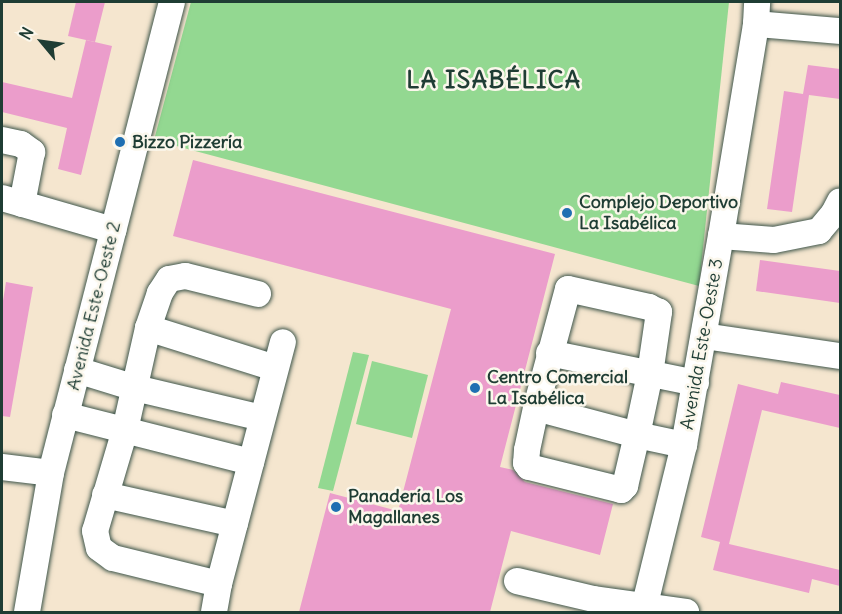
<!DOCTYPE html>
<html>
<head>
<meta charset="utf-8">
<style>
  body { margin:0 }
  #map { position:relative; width:842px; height:614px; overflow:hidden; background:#f5e6cf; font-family:Delius,sans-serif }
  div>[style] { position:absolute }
  .green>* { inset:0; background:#93d891 }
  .building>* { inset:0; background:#eb9dcb }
  .roads { filter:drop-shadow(0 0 2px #3f564b) drop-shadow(0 0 2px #3f564b) }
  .minor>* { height:26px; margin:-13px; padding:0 13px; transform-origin:13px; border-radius:13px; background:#fff }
  .dots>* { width:16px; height:16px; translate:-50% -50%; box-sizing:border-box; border:3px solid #fbf7ec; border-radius:50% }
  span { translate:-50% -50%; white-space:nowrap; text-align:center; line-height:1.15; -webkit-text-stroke:5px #fbf7ec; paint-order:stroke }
  .poi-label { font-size:18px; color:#1f3d34; font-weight:700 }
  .left { translate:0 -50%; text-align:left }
  .street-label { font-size:18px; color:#1f3d34 }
  .district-label { font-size:24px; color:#1f3d34; font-weight:700; letter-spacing:1.5px }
  .frame { position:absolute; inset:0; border:3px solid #1f3d34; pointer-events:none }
  .north { position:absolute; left:12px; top:12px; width:60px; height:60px; -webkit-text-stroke:4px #fbf7ec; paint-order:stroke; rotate:299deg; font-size:16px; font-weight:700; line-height:24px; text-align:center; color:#1f3d34 }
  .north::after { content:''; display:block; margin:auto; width:21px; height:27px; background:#1f3d34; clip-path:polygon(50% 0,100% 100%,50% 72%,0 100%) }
</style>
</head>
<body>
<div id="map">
  <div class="green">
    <div style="clip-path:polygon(191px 2px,729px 2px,699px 286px,154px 140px)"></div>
    <div style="clip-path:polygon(353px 352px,369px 355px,333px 491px,318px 488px)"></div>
    <div style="clip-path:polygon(372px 361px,428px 375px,412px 438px,356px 424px)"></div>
  </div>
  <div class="building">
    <div style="clip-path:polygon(76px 2px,105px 2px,95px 42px,68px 36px)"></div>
    <div style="clip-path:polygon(86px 40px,112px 46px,81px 175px,58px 169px,67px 128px,2px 112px,2px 82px,72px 98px)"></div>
    <div style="clip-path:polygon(808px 65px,840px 69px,840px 99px,809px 95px,792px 212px,767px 209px,784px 91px,803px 94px)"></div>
    <div style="clip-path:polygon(193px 160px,555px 254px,500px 467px,513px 470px,525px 482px,613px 504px,600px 555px,511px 531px,490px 612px,299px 612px,330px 493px,398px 511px,451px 309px,173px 236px)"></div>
    <div style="clip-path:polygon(760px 260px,840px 271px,840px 303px,756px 291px)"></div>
    <div style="clip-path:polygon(6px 282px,33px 287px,10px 417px,2px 416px,2px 307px)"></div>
    <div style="clip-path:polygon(781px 382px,840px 395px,840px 428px,762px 410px,729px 544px,840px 570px,840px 586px,812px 579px,809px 593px,713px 570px,720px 542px,701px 537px,738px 384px,778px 394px)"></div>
  </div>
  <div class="roads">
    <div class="minor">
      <div style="left:756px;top:24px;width:84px;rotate:4.8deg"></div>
      <div style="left:2px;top:140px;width:19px;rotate:12deg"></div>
      <div style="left:21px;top:144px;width:14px;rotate:36deg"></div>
      <div style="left:32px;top:152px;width:53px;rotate:100.9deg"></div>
      <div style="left:2px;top:198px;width:116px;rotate:16.1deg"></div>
      <div style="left:721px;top:236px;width:53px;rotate:4.3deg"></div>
      <div style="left:774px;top:240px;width:46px;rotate:-11.3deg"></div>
      <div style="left:819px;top:231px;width:23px;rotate:-50deg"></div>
      <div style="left:834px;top:213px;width:13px;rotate:-63deg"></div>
      <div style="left:258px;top:294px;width:75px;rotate:-166.1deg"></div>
      <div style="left:185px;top:276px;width:16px;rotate:169deg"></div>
      <div style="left:169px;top:279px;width:17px;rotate:123deg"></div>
      <div style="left:160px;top:293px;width:37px;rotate:109deg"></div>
      <div style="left:148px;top:328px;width:105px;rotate:102.7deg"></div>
      <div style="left:125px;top:430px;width:105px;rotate:106.5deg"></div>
      <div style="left:95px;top:531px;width:17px;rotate:77deg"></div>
      <div style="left:99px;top:548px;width:17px;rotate:36deg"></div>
      <div style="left:113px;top:558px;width:109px;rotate:13.8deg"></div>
      <div style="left:219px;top:584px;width:250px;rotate:-75.2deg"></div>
      <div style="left:148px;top:328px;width:133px;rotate:17.5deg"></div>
      <div style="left:704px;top:336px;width:137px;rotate:8.4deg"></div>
      <div style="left:549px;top:353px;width:150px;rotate:11.5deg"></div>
      <div style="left:77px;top:370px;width:61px;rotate:17.2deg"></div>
      <div style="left:135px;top:388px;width:130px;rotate:13.3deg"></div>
      <div style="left:536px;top:408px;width:43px;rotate:102.1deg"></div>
      <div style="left:527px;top:450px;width:13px;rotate:94deg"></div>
      <div style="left:526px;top:463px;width:5px;rotate:53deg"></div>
      <div style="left:529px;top:467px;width:95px;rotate:14deg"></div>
      <div style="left:621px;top:490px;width:6px;rotate:-45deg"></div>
      <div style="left:625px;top:486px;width:52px;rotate:-76.8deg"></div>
      <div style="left:637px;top:435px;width:62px;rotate:-78deg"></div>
      <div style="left:650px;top:374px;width:63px;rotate:-81.7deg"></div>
      <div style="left:659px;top:312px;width:11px;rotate:-153deg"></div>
      <div style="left:649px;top:307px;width:83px;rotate:-167.5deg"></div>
      <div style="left:568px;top:289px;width:123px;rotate:105.1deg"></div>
      <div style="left:536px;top:408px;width:105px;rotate:15deg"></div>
      <div style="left:637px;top:435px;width:48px;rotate:12deg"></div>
      <div style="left:65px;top:415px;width:192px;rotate:14.2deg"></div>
      <div style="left:2px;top:467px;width:49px;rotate:7deg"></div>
      <div style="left:105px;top:495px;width:133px;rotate:12.6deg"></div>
      <div style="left:517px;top:581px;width:79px;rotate:13.2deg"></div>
      <div style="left:594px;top:599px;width:93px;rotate:8deg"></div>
      <div style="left:27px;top:612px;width:141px;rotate:-80.2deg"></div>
      <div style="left:51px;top:473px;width:486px;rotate:-75.6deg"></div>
      <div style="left:214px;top:612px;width:28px;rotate:-80deg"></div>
      <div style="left:643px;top:612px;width:172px;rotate:-76.2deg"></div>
      <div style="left:684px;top:445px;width:212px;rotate:-80deg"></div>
      <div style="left:721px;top:236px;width:215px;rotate:-80.6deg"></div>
      <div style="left:756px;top:24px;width:22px;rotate:-87deg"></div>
    </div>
  </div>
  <div class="dots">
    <div style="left:120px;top:142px;background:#1f6fb2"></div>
    <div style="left:567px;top:213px;background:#1f6fb2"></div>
    <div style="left:475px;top:388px;background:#1f6fb2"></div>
    <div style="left:336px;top:507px;background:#1f6fb2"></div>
  </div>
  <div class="poi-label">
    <span class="left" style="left:132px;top:142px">Bizzo Pizzería</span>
    <span class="left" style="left:579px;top:213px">Complejo Deportivo<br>La Isabélica</span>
    <span class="left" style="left:487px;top:388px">Centro Comercial<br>La Isabélica</span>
    <span class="left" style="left:348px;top:507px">Panadería Los<br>Magallanes</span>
  </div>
  <div class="street-label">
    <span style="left:94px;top:306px;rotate:-76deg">Avenida Este-Oeste 2</span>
    <span style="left:702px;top:344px;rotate:-80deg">Avenida Este-Oeste 3</span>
  </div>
  <div class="district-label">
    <span style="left:494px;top:80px">LA ISABÉLICA</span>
  </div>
  <div class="frame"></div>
  <div class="north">N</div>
</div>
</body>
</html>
